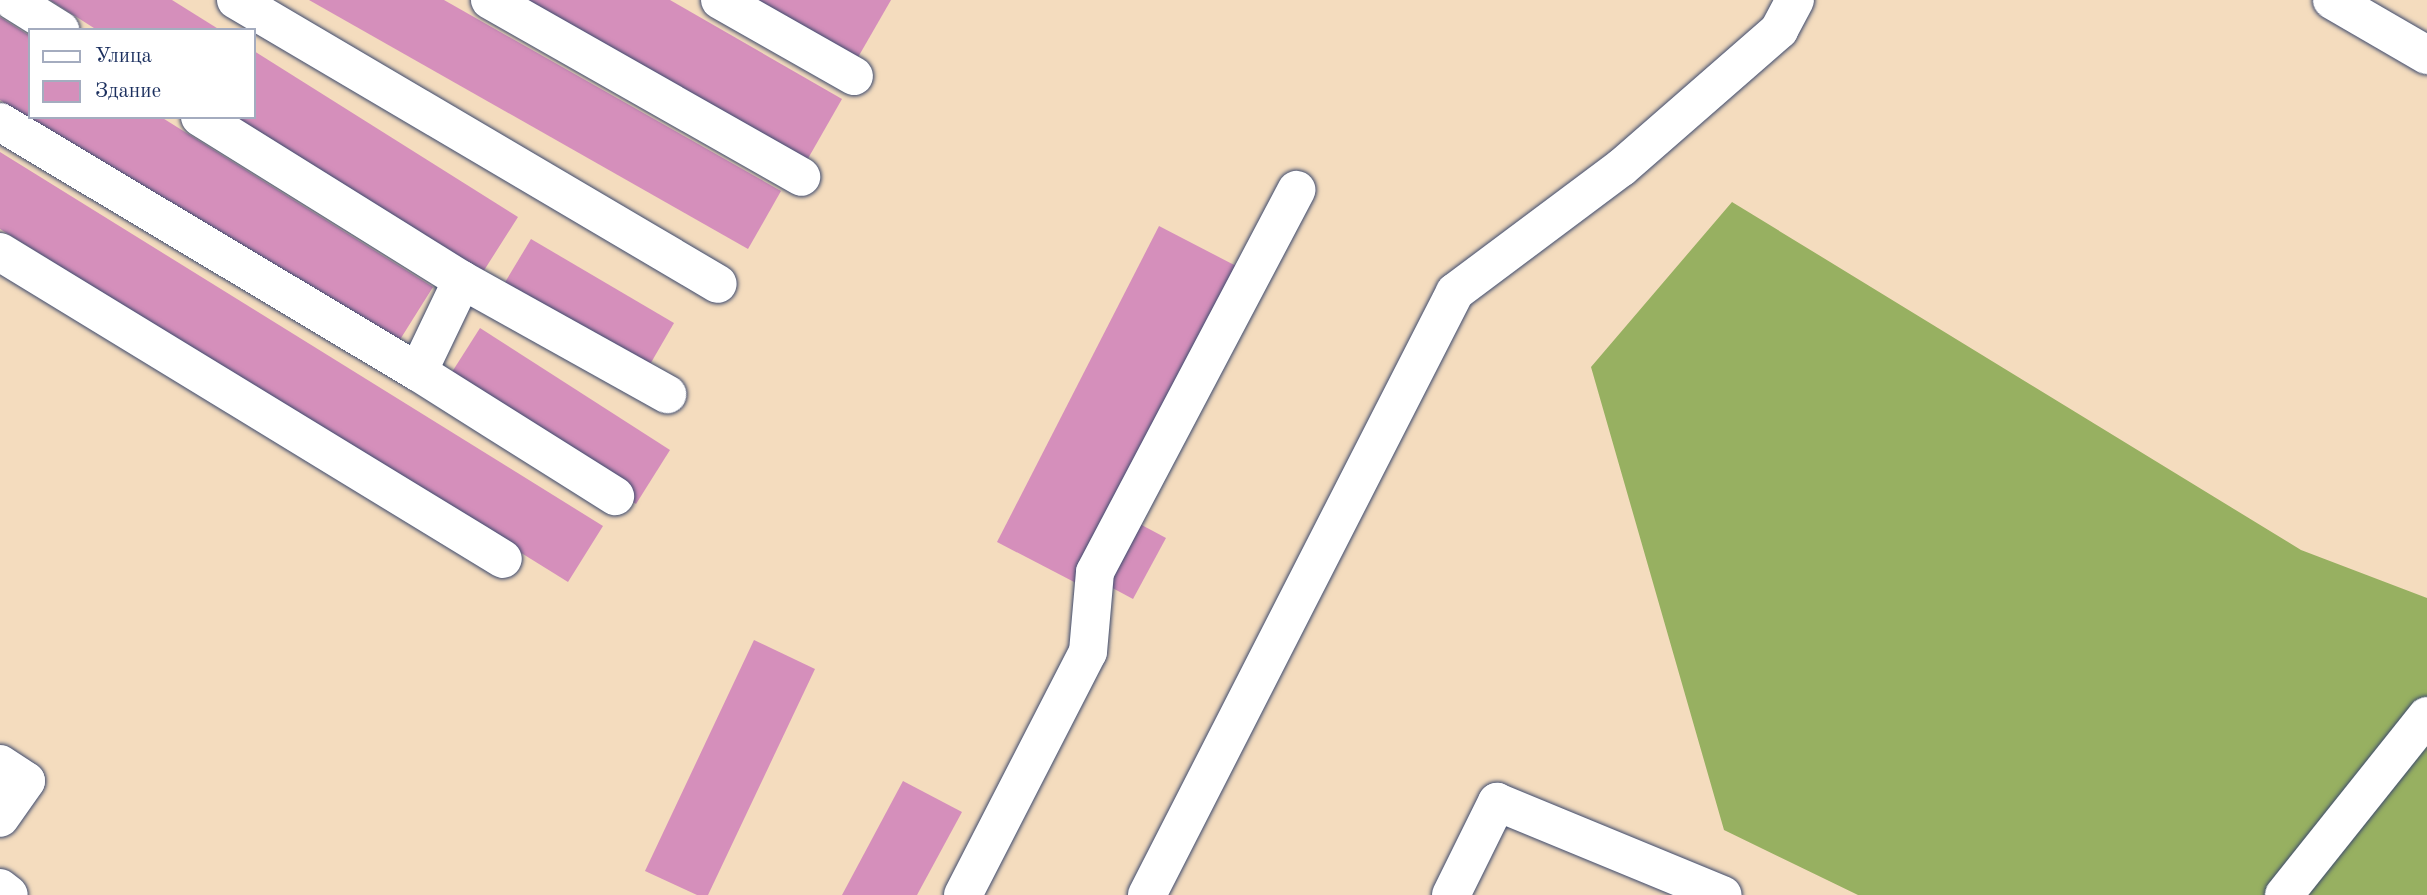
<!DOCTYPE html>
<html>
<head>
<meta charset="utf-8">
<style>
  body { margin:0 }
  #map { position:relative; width:2427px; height:895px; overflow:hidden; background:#f4dcbe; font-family:"Old Standard TT",serif }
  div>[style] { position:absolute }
  .forest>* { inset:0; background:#97b061 }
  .building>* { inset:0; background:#d58fbb }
  .roads { filter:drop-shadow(0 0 2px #3c496c) drop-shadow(0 0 2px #3c496c) }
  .minor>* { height:38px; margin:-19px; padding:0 19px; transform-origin:19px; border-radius:19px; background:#fff }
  span { translate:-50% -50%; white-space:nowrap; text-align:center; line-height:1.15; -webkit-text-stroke:5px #fff; paint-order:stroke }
  .legend { position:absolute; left:28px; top:28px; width:228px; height:91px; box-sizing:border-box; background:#fff; border:2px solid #a4acbf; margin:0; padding:9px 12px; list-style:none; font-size:21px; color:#1b2f5e }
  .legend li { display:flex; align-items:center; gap:14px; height:35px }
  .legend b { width:35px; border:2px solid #a4acbf }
</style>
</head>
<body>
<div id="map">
  <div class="forest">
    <div style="clip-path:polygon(1732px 202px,2301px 550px,2427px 598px,2427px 895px,1858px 895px,1724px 830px,1591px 367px)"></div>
  </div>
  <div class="building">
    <div style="clip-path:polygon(50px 0,172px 0,220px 30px,97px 30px)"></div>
    <div style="clip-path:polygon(309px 0,444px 0,781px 191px,748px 249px)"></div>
    <div style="clip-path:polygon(527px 0,670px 0,842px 99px,806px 162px)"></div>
    <div style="clip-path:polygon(753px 0,891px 0,857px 59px)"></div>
    <div style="clip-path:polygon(0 17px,30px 36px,30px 117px,161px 117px,433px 287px,396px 346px,0 100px)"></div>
    <div style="clip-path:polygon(254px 51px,518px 217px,483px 272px,236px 117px,254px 117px)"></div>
    <div style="clip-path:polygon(0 152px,603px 526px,568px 582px,0 229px)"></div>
    <div style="clip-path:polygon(1159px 226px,1240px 268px,1078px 584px,997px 542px)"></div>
    <div style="clip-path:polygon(531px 239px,674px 323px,645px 373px,501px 289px)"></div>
    <div style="clip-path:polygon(480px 328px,670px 450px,636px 504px,445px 383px)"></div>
    <div style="clip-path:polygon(1138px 523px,1166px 538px,1133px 599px,1105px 584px)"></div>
    <div style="clip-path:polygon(754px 640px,815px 669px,708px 895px,697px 895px,645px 871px)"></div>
    <div style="clip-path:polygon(903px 781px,962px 812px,917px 895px,842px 895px)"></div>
  </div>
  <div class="roads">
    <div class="minor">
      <div style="left:12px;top:0;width:57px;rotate:32deg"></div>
      <div style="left:236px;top:0;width:559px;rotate:30.51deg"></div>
      <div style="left:490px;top:0;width:358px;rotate:29.6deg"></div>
      <div style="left:720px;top:0;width:154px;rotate:29.6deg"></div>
      <div style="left:2332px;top:0;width:110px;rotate:30.1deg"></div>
      <div style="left:200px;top:117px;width:309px;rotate:31.9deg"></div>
      <div style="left:462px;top:280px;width:235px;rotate:29.1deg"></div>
      <div style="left:0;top:122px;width:487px;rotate:30.9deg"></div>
      <div style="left:418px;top:372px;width:233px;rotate:32.2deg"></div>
      <div style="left:0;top:252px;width:589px;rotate:31.4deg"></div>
      <div style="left:418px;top:372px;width:102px;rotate:-64.4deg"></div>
      <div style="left:0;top:764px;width:31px;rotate:33deg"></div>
      <div style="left:26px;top:781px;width:45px;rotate:125.1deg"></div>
      <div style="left:0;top:888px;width:11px;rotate:38deg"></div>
      <div style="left:963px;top:895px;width:273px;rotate:-62.8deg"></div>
      <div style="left:1088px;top:652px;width:80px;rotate:-85deg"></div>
      <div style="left:1095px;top:572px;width:432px;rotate:-62.2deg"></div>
      <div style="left:1147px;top:895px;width:677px;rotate:-62.94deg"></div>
      <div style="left:1455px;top:292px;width:207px;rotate:-36.8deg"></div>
      <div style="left:1621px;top:168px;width:210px;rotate:-41.1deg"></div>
      <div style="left:1779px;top:30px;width:34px;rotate:-62deg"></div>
      <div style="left:1451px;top:895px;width:104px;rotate:-63.7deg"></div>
      <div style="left:1497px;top:802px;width:244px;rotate:22.4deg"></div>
      <div style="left:2284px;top:895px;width:229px;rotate:-51.4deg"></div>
    </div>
  </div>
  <ul class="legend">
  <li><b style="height:9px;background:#fff"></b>Улица</li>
  <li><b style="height:19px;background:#d58fbb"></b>Здание</li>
  </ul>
</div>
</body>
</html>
